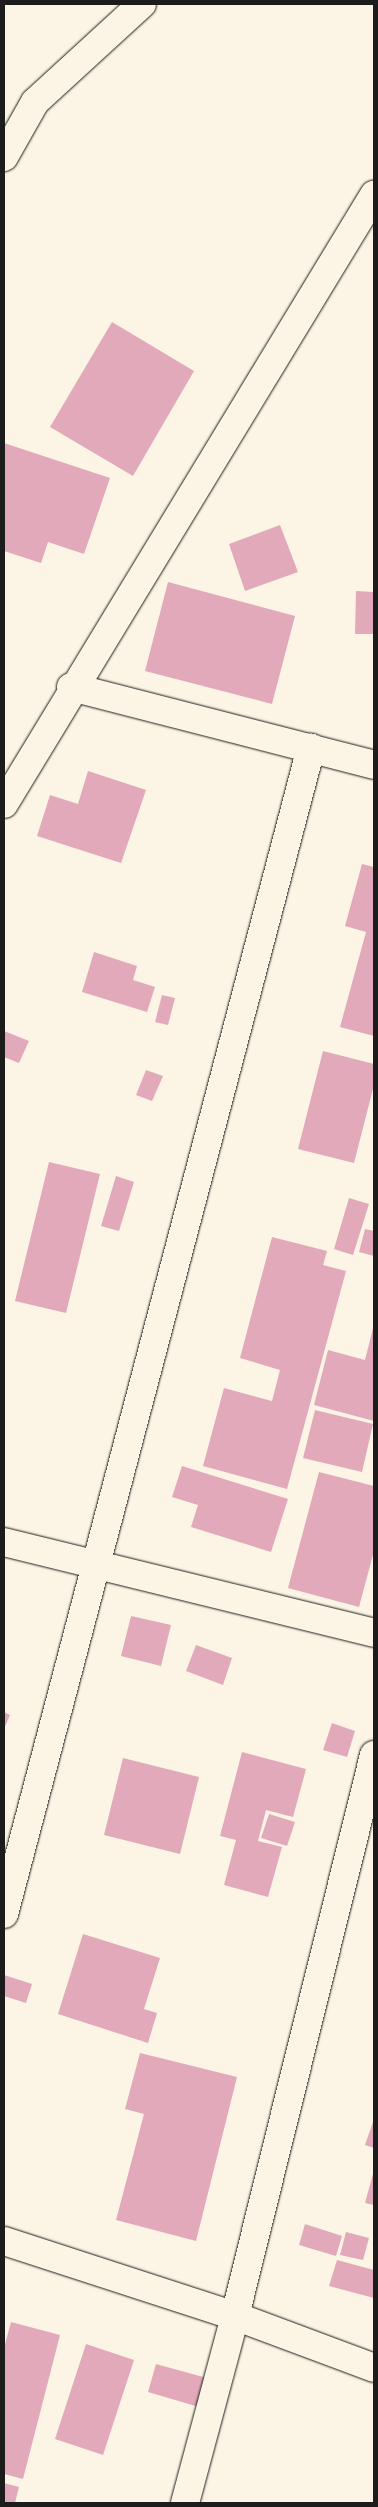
<!DOCTYPE html>
<html>
<head>
<meta charset="utf-8">
<style>
  body { margin:0 }
  #map { position:relative; width:378px; height:2507px; overflow:hidden; background:#fcf5e5; font-family:Dekko,sans-serif }
  div>[style] { position:absolute }
  .building>* { inset:0; background:#e1a9ba }
  .roads { filter:drop-shadow(0 0 1px #1c1c1c) drop-shadow(0 0 1px #1c1c1c) }
  .minor>* { height:28px; margin:-14px; padding:0 14px; transform-origin:14px; border-radius:14px; background:#fcf5e5 }
  span { translate:-50% -50%; white-space:nowrap; text-align:center; line-height:1.15; -webkit-text-stroke:4px #fcf5e5; paint-order:stroke }
  .frame { position:absolute; inset:0; border:5px solid #1c1c1c; pointer-events:none }
</style>
</head>
<body>
<div id="map">
  <div class="building">
    <div style="clip-path:polygon(112px 322px,194px 371px,133px 476px,50px 427px)"></div>
    <div style="clip-path:polygon(4px 443px,110px 478px,84px 554px,48px 542px,41px 563px,4px 551px)"></div>
    <div style="clip-path:polygon(280px 525px,298px 572px,245px 591px,229px 544px)"></div>
    <div style="clip-path:polygon(168px 582px,295px 616px,272px 704px,145px 671px)"></div>
    <div style="clip-path:polygon(356px 591px,374px 592px,374px 634px,355px 634px)"></div>
    <div style="clip-path:polygon(88px 771px,146px 790px,121px 863px,37px 836px,50px 795px,78px 804px)"></div>
    <div style="clip-path:polygon(362px 864px,374px 867px,374px 1036px,340px 1027px,366px 932px,345px 926px)"></div>
    <div style="clip-path:polygon(94px 952px,137px 966px,133px 980px,155px 987px,147px 1012px,82px 992px)"></div>
    <div style="clip-path:polygon(162px 995px,175px 998px,168px 1025px,155px 1022px)"></div>
    <div style="clip-path:polygon(4px 1031px,29px 1041px,19px 1063px,4px 1057px)"></div>
    <div style="clip-path:polygon(323px 1051px,374px 1064px,374px 1085px,354px 1163px,298px 1149px)"></div>
    <div style="clip-path:polygon(146px 1070px,163px 1076px,152px 1101px,136px 1095px)"></div>
    <div style="clip-path:polygon(49px 1162px,100px 1174px,66px 1313px,15px 1301px)"></div>
    <div style="clip-path:polygon(116px 1176px,134px 1182px,119px 1231px,101px 1226px)"></div>
    <div style="clip-path:polygon(349px 1198px,369px 1204px,353px 1255px,334px 1249px)"></div>
    <div style="clip-path:polygon(365px 1229px,374px 1231px,374px 1256px,359px 1252px)"></div>
    <div style="clip-path:polygon(272px 1237px,327px 1251px,323px 1265px,346px 1271px,287px 1489px,203px 1466px,224px 1388px,272px 1401px,280px 1370px,240px 1358px)"></div>
    <div style="clip-path:polygon(374px 1324px,374px 1421px,314px 1405px,328px 1350px,365px 1360px)"></div>
    <div style="clip-path:polygon(315px 1410px,373px 1424px,362px 1472px,303px 1458px)"></div>
    <div style="clip-path:polygon(182px 1466px,288px 1499px,271px 1552px,191px 1527px,198px 1505px,172px 1497px)"></div>
    <div style="clip-path:polygon(319px 1472px,374px 1486px,374px 1551px,359px 1607px,288px 1588px)"></div>
    <div style="clip-path:polygon(131px 1616px,171px 1625px,161px 1666px,121px 1656px)"></div>
    <div style="clip-path:polygon(196px 1645px,232px 1658px,223px 1685px,186px 1671px)"></div>
    <div style="clip-path:polygon(4px 1712px,10px 1715px,4px 1729px)"></div>
    <div style="clip-path:polygon(332px 1723px,355px 1731px,347px 1757px,323px 1750px)"></div>
    <div style="clip-path:polygon(242px 1752px,306px 1769px,293px 1817px,266px 1810px,258px 1841px,282px 1847px,268px 1897px,224px 1885px,236px 1840px,220px 1836px)"></div>
    <div style="clip-path:polygon(123px 1758px,199px 1777px,180px 1854px,104px 1835px)"></div>
    <div style="clip-path:polygon(269px 1814px,295px 1822px,287px 1846px,261px 1838px)"></div>
    <div style="clip-path:polygon(83px 1934px,160px 1958px,144px 2009px,157px 2013px,148px 2043px,58px 2014px)"></div>
    <div style="clip-path:polygon(4px 1975px,32px 1984px,26px 2003px,4px 1996px)"></div>
    <div style="clip-path:polygon(140px 2053px,237px 2077px,196px 2241px,116px 2220px,144px 2114px,125px 2109px)"></div>
    <div style="clip-path:polygon(374px 2119px,374px 2148px,365px 2145px)"></div>
    <div style="clip-path:polygon(374px 2170px,374px 2205px,365px 2203px)"></div>
    <div style="clip-path:polygon(305px 2224px,342px 2236px,336px 2256px,299px 2245px)"></div>
    <div style="clip-path:polygon(346px 2232px,369px 2238px,363px 2260px,340px 2255px)"></div>
    <div style="clip-path:polygon(337px 2260px,374px 2270px,374px 2298px,329px 2286px)"></div>
    <div style="clip-path:polygon(11px 2322px,60px 2335px,23px 2479px,4px 2474px,4px 2348px)"></div>
    <div style="clip-path:polygon(86px 2344px,134px 2360px,103px 2455px,55px 2439px)"></div>
    <div style="clip-path:polygon(156px 2364px,207px 2378px,199px 2407px,148px 2392px)"></div>
    <div style="clip-path:polygon(4px 2483px,19px 2487px,15px 2503px,4px 2503px)"></div>
  </div>
  <div class="roads">
    <div class="minor">
      <div style="left:4px;top:157px;width:63px;rotate:-60.6deg"></div>
      <div style="left:35px;top:102px;width:145px;rotate:-42.5deg"></div>
      <div style="left:71px;top:687px;width:313px;rotate:14.4deg"></div>
      <div style="left:4px;top:804px;width:713px;rotate:-58.72deg"></div>
      <div style="left:4px;top:1542px;width:381px;rotate:13.8deg"></div>
      <div style="left:4px;top:1914px;width:1206px;rotate:-75.25deg"></div>
      <div style="left:4px;top:2241px;width:243px;rotate:18deg"></div>
      <div style="left:235px;top:2316px;width:148px;rotate:20.5deg"></div>
      <div style="left:185px;top:2503px;width:194px;rotate:-75deg"></div>
      <div style="left:235px;top:2316px;width:578px;rotate:-76.08deg"></div>
    </div>
  </div>
  <div class="frame"></div>
</div>
</body>
</html>
